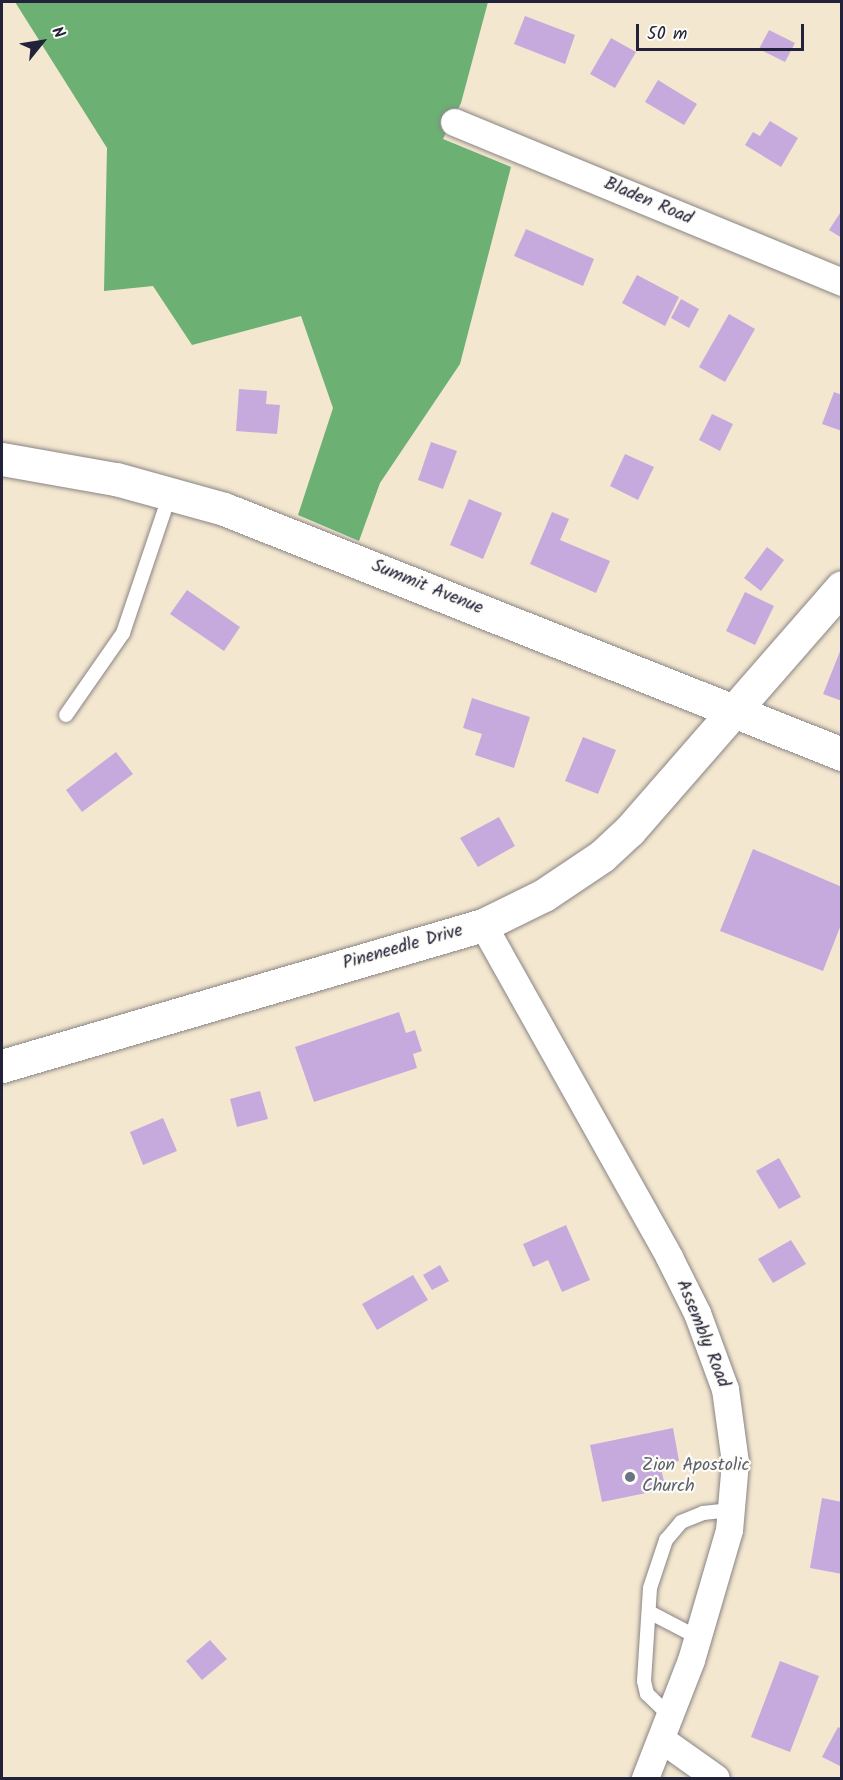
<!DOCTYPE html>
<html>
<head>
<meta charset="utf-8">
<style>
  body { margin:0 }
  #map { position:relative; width:843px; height:1780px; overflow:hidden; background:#f3e7cf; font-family:Kalam,sans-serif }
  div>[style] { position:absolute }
  .forest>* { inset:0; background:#6cb074 }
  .building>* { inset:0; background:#c7aadd }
  .roads { filter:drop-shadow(0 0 2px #8a8485) drop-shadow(0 0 2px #8a8485) }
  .lane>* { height:14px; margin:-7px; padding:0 7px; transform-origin:7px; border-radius:7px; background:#fff }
  .street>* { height:27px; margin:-13.5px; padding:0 13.5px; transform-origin:13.5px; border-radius:13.5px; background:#fff }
  .secondary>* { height:33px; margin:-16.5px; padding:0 16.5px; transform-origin:16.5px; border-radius:16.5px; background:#fff }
  .dots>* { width:16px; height:16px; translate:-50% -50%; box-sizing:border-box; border:3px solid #fdfcf7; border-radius:50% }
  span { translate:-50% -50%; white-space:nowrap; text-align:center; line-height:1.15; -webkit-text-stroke:4.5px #fdfcf7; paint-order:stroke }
  .street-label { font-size:18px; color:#22223b }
  .worship-label { font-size:18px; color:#5b616d }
  .left { translate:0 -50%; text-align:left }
  .frame { position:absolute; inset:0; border:3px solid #22223b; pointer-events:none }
  .north { position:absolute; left:12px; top:12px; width:60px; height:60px; -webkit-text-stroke:4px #fdfcf7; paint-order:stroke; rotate:60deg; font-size:16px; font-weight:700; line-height:24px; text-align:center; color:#22223b }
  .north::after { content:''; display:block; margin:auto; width:21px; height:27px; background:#22223b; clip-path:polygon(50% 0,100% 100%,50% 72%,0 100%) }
  .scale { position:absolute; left:636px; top:24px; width:168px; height:27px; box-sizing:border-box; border:3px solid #22223b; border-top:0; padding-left:8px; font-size:18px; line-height:21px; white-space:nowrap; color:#22223b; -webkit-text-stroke:4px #fdfcf7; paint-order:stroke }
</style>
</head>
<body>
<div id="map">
  <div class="forest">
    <div style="clip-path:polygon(15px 2px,488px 2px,461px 103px,443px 139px,511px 167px,460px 364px,380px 483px,359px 541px,298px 515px,333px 408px,301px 316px,192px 345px,153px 286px,104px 291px,107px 148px)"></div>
  </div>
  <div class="building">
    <div style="clip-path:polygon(525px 16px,575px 35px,565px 64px,514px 44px)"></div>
    <div style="clip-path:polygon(769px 30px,795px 43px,785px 62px,759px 49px)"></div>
    <div style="clip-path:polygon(611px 38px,636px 52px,615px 88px,590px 74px)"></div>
    <div style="clip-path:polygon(658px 80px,697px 104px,684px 125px,645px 102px)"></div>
    <div style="clip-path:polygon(770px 121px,798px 138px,781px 167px,745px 145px,753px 132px,760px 136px)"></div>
    <div style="clip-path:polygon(842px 210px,842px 238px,829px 230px)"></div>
    <div style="clip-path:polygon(526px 229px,594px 259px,583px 286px,514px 256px)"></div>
    <div style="clip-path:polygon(637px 275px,679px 297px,665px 326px,622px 303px)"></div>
    <div style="clip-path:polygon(681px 299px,699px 309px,689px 328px,671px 318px)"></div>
    <div style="clip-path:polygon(729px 314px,755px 329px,725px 382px,699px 367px)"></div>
    <div style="clip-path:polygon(239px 389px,267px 391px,266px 404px,280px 405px,277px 434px,236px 431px)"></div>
    <div style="clip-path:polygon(834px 392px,842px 395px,842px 431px,822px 424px)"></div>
    <div style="clip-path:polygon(712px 414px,733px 424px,720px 451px,699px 440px)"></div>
    <div style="clip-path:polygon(431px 442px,457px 451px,443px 489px,418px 480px)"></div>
    <div style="clip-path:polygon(625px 454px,654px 467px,638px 500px,610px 486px)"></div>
    <div style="clip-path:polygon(469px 499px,502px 513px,483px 559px,450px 545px)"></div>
    <div style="clip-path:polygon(552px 512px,569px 519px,560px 540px,610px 561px,596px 593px,530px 564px)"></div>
    <div style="clip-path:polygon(767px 547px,784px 560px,761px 591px,744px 578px)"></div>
    <div style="clip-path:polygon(187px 590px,240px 627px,224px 651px,170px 614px)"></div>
    <div style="clip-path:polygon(745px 592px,774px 606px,755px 645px,726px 631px)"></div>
    <div style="clip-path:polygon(841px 649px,842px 649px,842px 701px,823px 694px)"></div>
    <div style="clip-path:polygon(472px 698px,530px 717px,514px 768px,475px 755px,482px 734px,463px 728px)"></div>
    <div style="clip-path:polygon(583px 737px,616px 750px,598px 794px,565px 781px)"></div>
    <div style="clip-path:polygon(116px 752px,133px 774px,82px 812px,66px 790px)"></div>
    <div style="clip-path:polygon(499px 817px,515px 846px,478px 867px,460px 838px)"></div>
    <div style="clip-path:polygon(753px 849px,842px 887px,842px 922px,823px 971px,720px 931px)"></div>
    <div style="clip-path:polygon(399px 1012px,406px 1033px,415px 1030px,422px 1051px,413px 1054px,417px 1068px,314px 1102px,295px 1047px)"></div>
    <div style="clip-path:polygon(260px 1091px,268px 1119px,237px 1127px,230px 1099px)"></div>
    <div style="clip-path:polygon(163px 1118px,177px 1151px,143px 1165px,130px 1132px)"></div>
    <div style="clip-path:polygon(779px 1158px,801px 1197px,779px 1209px,756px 1171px)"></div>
    <div style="clip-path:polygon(566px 1225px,590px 1280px,562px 1292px,548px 1260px,533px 1267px,523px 1244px)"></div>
    <div style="clip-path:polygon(791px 1240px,806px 1264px,773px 1283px,758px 1259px)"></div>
    <div style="clip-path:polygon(440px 1265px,449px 1281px,432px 1290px,423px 1275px)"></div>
    <div style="clip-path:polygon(413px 1275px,428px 1300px,377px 1330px,362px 1304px)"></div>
    <div style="clip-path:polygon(673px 1428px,679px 1461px,660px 1465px,666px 1489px,602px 1502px,590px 1445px)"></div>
    <div style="clip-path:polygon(822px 1498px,842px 1502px,842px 1574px,810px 1568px)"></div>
    <div style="clip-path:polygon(210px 1640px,227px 1659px,202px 1680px,186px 1661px)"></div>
    <div style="clip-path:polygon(780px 1661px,819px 1676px,790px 1752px,751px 1737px)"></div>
    <div style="clip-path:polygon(838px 1727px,842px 1729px,842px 1767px,822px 1757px)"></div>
  </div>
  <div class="roads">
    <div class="lane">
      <div style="left:66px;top:715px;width:100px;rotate:-55.2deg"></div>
      <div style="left:123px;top:633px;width:147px;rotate:-71.3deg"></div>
      <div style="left:649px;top:1612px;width:56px;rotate:27.5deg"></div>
      <div style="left:670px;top:1716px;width:32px;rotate:-136deg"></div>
      <div style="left:647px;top:1694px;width:13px;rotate:-103deg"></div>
      <div style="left:644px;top:1681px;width:93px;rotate:-86.3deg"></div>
      <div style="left:650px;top:1588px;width:51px;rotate:-71.6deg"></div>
      <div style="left:666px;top:1540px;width:23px;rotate:-50deg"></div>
      <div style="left:681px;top:1522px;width:24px;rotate:-22deg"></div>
      <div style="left:703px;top:1513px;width:28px;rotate:-6deg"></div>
    </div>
    <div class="street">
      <div style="left:454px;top:122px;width:420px;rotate:22.4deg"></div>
      <div style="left:483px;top:925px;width:381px;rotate:60.7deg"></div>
      <div style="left:669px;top:1257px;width:63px;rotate:63.4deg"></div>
      <div style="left:697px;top:1313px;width:81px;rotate:69.8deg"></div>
      <div style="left:725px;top:1389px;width:74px;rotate:82.2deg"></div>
      <div style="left:735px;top:1462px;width:68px;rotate:95deg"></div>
      <div style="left:729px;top:1530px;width:135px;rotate:106.3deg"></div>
      <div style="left:691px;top:1660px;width:127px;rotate:111.3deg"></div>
      <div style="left:661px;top:1739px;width:67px;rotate:35.3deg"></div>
    </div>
    <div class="secondary">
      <div style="left:2px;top:459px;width:116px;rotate:10deg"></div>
      <div style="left:116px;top:479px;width:112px;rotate:15.5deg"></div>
      <div style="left:224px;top:509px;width:665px;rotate:21.63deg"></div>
      <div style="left:2px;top:1066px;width:501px;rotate:-16.34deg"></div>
      <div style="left:483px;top:925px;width:68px;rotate:-26.2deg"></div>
      <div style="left:544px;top:895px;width:70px;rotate:-33.9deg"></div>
      <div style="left:602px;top:856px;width:38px;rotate:-43deg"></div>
      <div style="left:630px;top:830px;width:322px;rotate:-48.9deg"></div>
    </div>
  </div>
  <div class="dots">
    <div style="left:630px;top:1477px;background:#6b7280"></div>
  </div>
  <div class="street-label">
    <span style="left:648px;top:202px;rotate:23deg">Bladen Road</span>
    <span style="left:427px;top:588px;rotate:22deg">Summit Avenue</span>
    <span style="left:403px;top:948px;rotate:-16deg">Pineneedle Drive</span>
    <span style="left:702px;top:1334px;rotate:68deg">Assembly Road</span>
  </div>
  <div class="worship-label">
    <span class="left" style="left:642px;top:1477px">Zion Apostolic<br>Church</span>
  </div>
  <div class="frame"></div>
  <div class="north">N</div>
  <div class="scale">50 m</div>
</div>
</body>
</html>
